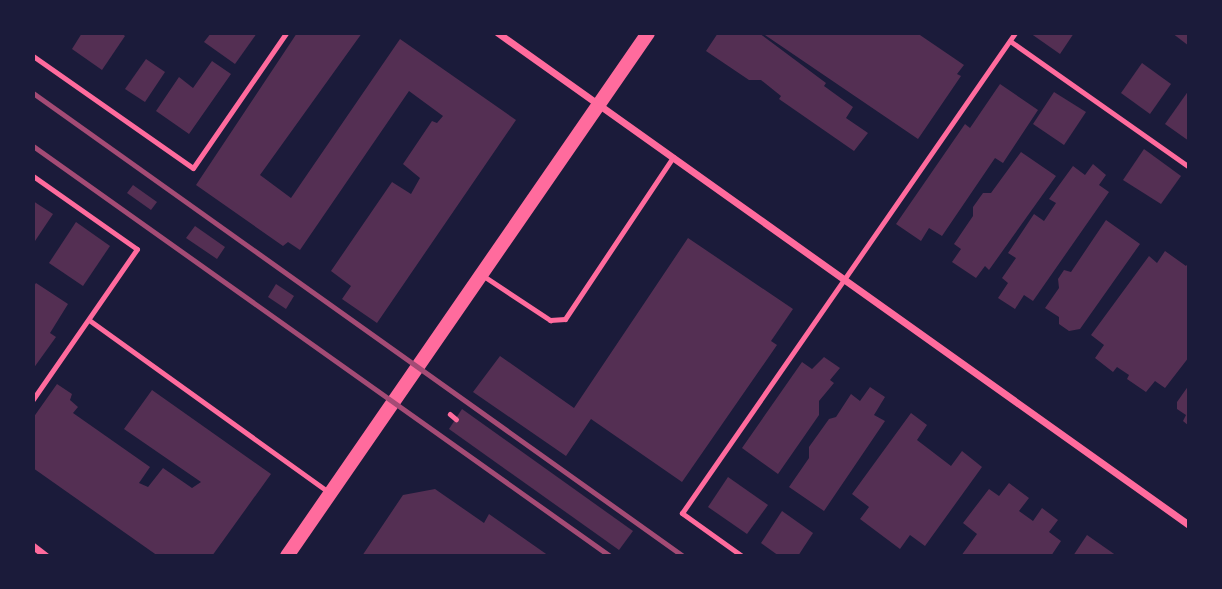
<!DOCTYPE html>
<html>
<head>
<meta charset="utf-8">
<style>
  body { margin:0 }
  #map { position:relative; width:1222px; height:589px; overflow:hidden; background:#1b1b3a; font-family:Signika,sans-serif }
  div>[style] { position:absolute }
  .building>* { inset:0; background:#542f53 }
  .path>* { height:4.5px; margin:-2.25px; padding:0 2.25px; transform-origin:2.25px; border-radius:2.25px; background:#ff6b9d }
  .service>* { height:5px; margin:-2.5px; padding:0 2.5px; transform-origin:2.5px; border-radius:2.5px; background:#ff6b9d }
  .minor>* { height:7px; margin:-3.5px; padding:0 3.5px; transform-origin:3.5px; border-radius:3.5px; background:#ff6b9d }
  .secondary>* { height:14px; margin:-7px; padding:0 7px; transform-origin:7px; border-radius:7px; background:#ff6b9d }
  .rail>* { height:5px; margin:-2.5px; padding:0 2.5px; transform-origin:2.5px; border-radius:2.5px; background:#a44b75 }
  span { translate:-50% -50%; white-space:nowrap; text-align:center; line-height:1.15; -webkit-text-stroke:5px #1b1b3a; paint-order:stroke }
  .frame { position:absolute; inset:0; border:35px solid #1b1b3a; pointer-events:none }
</style>
</head>
<body>
<div id="map">
  <div class="building">
    <div style="clip-path:polygon(82px 33px,121px 33px,125px 36px,102px 70px,72px 49px)"></div>
    <div style="clip-path:polygon(211px 33px,257px 33px,235px 64px,204px 42px)"></div>
    <div style="clip-path:polygon(297px 33px,362px 33px,260px 175px,291px 198px,400px 39px,516px 120px,377px 323px,342px 299px,351px 286px,331px 271px,392px 182px,411px 194px,420px 178px,403px 164px,432px 121px,437px 123px,443px 116px,409px 91px,300px 250px,288px 242px,283px 246px,196px 185px)"></div>
    <div style="clip-path:polygon(718px 33px,759px 33px,826px 83px,824px 86px,853px 107px,846px 118px,868px 133px,854px 151px,779px 99px,781px 96px,761px 80px,749px 80px,706px 51px)"></div>
    <div style="clip-path:polygon(762px 33px,917px 33px,964px 65px,957px 74px,961px 76px,918px 139px)"></div>
    <div style="clip-path:polygon(1030px 33px,1074px 33px,1060px 54px)"></div>
    <div style="clip-path:polygon(1172px 33px,1189px 33px,1189px 46px)"></div>
    <div style="clip-path:polygon(146px 59px,165px 72px,145px 102px,125px 89px)"></div>
    <div style="clip-path:polygon(212px 61px,231px 74px,189px 134px,156px 111px,179px 77px,193px 88px)"></div>
    <div style="clip-path:polygon(1142px 63px,1171px 84px,1150px 114px,1121px 93px)"></div>
    <div style="clip-path:polygon(1000px 84px,1038px 110px,1003px 163px,995px 158px,942px 236px,929px 228px,921px 241px,896px 224px,965px 124px,970px 128px)"></div>
    <div style="clip-path:polygon(1189px 90px,1189px 141px,1165px 124px)"></div>
    <div style="clip-path:polygon(1054px 92px,1086px 112px,1064px 145px,1033px 124px)"></div>
    <div style="clip-path:polygon(1144px 149px,1181px 176px,1161px 204px,1123px 180px)"></div>
    <div style="clip-path:polygon(1021px 152px,1056px 176px,989px 270px,985px 266px,976px 278px,952px 262px,961px 249px,954px 244px,973px 216px,973px 207px,983px 193px,991px 193px)"></div>
    <div style="clip-path:polygon(1093px 164px,1106px 175px,1099px 185px,1109px 192px,1033px 301px,1024px 295px,1015px 309px,998px 298px,1008px 283px,1002px 278px,1016px 258px,1008px 253px,1034px 214px,1044px 221px,1056px 203px,1049px 199px,1073px 166px,1085px 175px)"></div>
    <div style="clip-path:polygon(133px 185px,157px 202px,151px 210px,127px 193px)"></div>
    <div style="clip-path:polygon(33px 201px,53px 214px,33px 244px)"></div>
    <div style="clip-path:polygon(1106px 220px,1140px 244px,1080px 329px,1069px 331px,1059px 324px,1059px 317px,1045px 308px,1059px 288px,1058px 279px,1064px 270px,1071px 272px)"></div>
    <div style="clip-path:polygon(76px 222px,110px 246px,83px 286px,49px 263px)"></div>
    <div style="clip-path:polygon(195px 226px,225px 247px,217px 259px,186px 238px)"></div>
    <div style="clip-path:polygon(688px 238px,793px 309px,771px 341px,777px 345px,682px 482px,591px 419px,566px 456px,473px 392px,500px 356px,574px 408px)"></div>
    <div style="clip-path:polygon(1165px 251px,1186px 266px,1189px 262px,1189px 357px,1165px 388px,1155px 381px,1146px 392px,1127px 379px,1129px 375px,1117px 367px,1113px 372px,1095px 358px,1104px 345px,1091px 335px,1149px 256px,1157px 263px)"></div>
    <div style="clip-path:polygon(36px 283px,68px 304px,50px 333px,56px 337px,33px 369px,33px 287px)"></div>
    <div style="clip-path:polygon(276px 284px,294px 296px,286px 309px,268px 297px)"></div>
    <div style="clip-path:polygon(824px 357px,840px 368px,830px 380px,834px 383px,819px 401px,819px 415px,778px 474px,742px 448px,802px 362px,812px 369px)"></div>
    <div style="clip-path:polygon(57px 384px,72px 394px,70px 400px,78px 407px,73px 413px,150px 467px,139px 483px,148px 487px,163px 468px,192px 488px,201px 482px,124px 429px,152px 390px,271px 474px,212px 556px,158px 556px,33px 468px,33px 418px)"></div>
    <div style="clip-path:polygon(1189px 385px,1189px 426px,1183px 421px,1186px 415px,1177px 409px,1177px 402px)"></div>
    <div style="clip-path:polygon(870px 387px,885px 397px,874px 415px,885px 421px,824px 511px,789px 487px,809px 458px,809px 447px,829px 419px,836px 417px,851px 394px,860px 401px)"></div>
    <div style="clip-path:polygon(462px 409px,633px 531px,619px 550px,449px 429px)"></div>
    <div style="clip-path:polygon(911px 413px,927px 425px,917px 440px,951px 466px,962px 451px,982px 467px,925px 546px,910px 535px,900px 549px,860px 519px,869px 507px,852px 494px)"></div>
    <div style="clip-path:polygon(728px 477px,768px 505px,747px 534px,708px 507px)"></div>
    <div style="clip-path:polygon(1009px 483px,1029px 498px,1019px 511px,1033px 521px,1042px 508px,1058px 520px,1049px 532px,1061px 541px,1051px 556px,961px 556px,977px 534px,963px 523px,989px 489px,999px 496px)"></div>
    <div style="clip-path:polygon(435px 489px,484px 523px,489px 514px,549px 556px,362px 556px,403px 495px)"></div>
    <div style="clip-path:polygon(782px 511px,813px 533px,798px 556px,779px 556px,761px 543px)"></div>
    <div style="clip-path:polygon(1087px 535px,1117px 556px,1073px 556px)"></div>
  </div>
  <div class="path">
    <div style="left:450px;top:414px;width:8px;rotate:40deg"></div>
  </div>
  <div class="service">
    <div style="left:1010px;top:41px;width:219px;rotate:35.1deg"></div>
    <div style="left:33px;top:56px;width:195px;rotate:35deg"></div>
    <div style="left:193px;top:168px;width:164px;rotate:-55.4deg"></div>
    <div style="left:33px;top:176px;width:127px;rotate:35.1deg"></div>
    <div style="left:137px;top:249px;width:183px;rotate:124.7deg"></div>
    <div style="left:482px;top:275px;width:82px;rotate:33.5deg"></div>
    <div style="left:550px;top:320px;width:15px;rotate:-4deg"></div>
    <div style="left:565px;top:319px;width:195px;rotate:-56.3deg"></div>
    <div style="left:89px;top:320px;width:297px;rotate:35.7deg"></div>
    <div style="left:742px;top:556px;width:74px;rotate:-144.4deg"></div>
    <div style="left:682px;top:513px;width:584px;rotate:-55.25deg"></div>
  </div>
  <div class="minor">
    <div style="left:498px;top:33px;width:848px;rotate:35.45deg"></div>
    <div style="left:33px;top:546px;width:16px;rotate:38deg"></div>
  </div>
  <div class="secondary">
    <div style="left:287px;top:556px;width:635px;rotate:-55.38deg"></div>
  </div>
  <div class="rail">
    <div style="left:33px;top:93px;width:798px;rotate:35.46deg"></div>
    <div style="left:33px;top:146px;width:708px;rotate:35.4deg"></div>
  </div>
  <div class="frame"></div>
</div>
</body>
</html>
